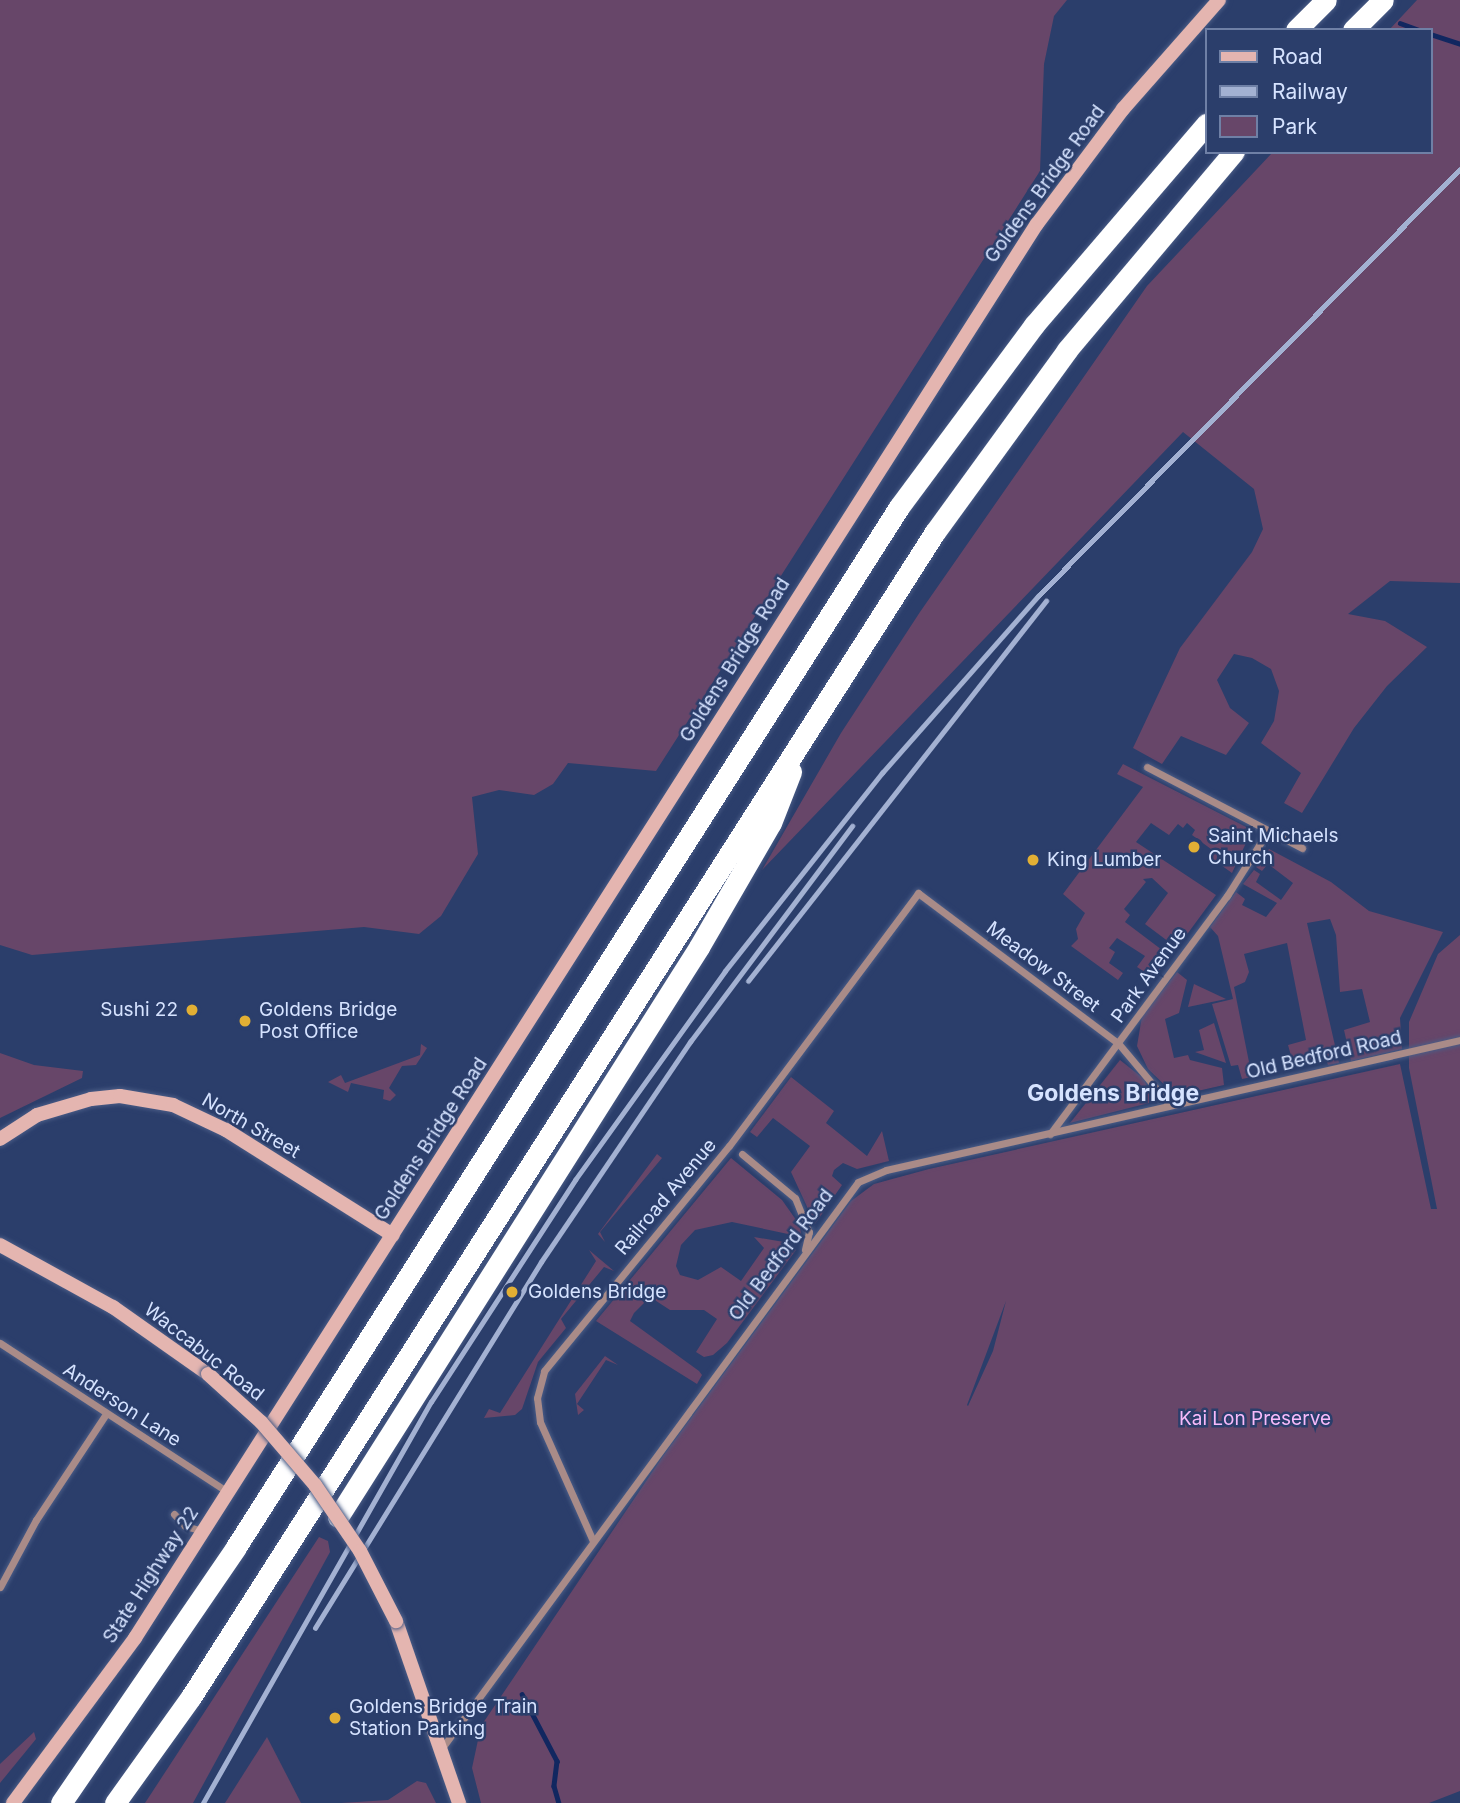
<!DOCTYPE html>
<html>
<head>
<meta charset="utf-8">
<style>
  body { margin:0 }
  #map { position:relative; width:1460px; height:1803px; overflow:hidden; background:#2b3e6b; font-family:Inter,sans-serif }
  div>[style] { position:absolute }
  .green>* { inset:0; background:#674669 }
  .stream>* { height:4.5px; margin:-2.25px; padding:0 2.25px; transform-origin:2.25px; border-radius:2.25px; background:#112760 }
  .roads { filter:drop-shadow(0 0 2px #4a5c86) drop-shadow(0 0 2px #4a5c86) }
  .minor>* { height:7px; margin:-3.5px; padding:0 3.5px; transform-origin:3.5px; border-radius:3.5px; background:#a98b88 }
  .secondary>* { height:14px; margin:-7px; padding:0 7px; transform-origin:7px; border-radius:7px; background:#e4b5b0 }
  .motorway>* { height:21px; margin:-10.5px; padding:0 10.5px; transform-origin:10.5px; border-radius:10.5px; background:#fff }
  .rail>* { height:4.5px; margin:-2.25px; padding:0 2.25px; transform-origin:2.25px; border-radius:2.25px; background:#a3b1d2 }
  .bridges { filter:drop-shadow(0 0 2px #4a5c86) drop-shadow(0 0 2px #4a5c86) }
  .secondary-bridge>* { height:14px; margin:-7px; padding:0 7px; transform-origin:7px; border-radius:7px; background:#e4b5b0 }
  .dots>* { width:19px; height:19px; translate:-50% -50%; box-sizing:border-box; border:4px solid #2b3e6b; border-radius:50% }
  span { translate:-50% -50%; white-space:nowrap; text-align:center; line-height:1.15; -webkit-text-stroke:5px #2b3e6b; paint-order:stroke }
  .street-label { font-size:19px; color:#d6e3ff }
  .poi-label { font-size:19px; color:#d6e3ff }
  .left { translate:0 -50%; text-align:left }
  .right { translate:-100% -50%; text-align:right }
  .park-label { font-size:19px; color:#f7bafa }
  .quarter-label { font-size:23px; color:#d6e3ff; font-weight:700 }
  .legend { position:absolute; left:1205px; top:28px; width:228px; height:126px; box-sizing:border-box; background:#2b3e6b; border:2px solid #6f80a6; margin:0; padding:9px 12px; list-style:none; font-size:21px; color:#d6e3ff }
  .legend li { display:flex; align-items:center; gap:14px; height:35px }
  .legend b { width:35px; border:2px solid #6f80a6 }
</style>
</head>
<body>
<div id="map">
  <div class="green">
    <div style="clip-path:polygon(0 0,1067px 0,1054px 16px,1044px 64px,1040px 171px,656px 771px,568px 763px,553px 784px,534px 795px,499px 790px,472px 797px,478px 854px,441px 916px,419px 934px,364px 927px,32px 955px,0 945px)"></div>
    <div style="clip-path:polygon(1417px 0,1460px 0,1460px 583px,1390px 581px,1348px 614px,1385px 621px,1427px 647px,1387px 686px,1354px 728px,1302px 813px,1284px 803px,1301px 773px,1261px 743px,1274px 721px,1279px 691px,1271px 669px,1252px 658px,1234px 654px,1217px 680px,1230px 708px,1249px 723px,1226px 755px,1181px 736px,1162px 764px,1133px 748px,1180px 648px,1252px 552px,1263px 529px,1254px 489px,1183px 432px,762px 870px,841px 733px,920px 612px,1147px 286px,1273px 152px,1430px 152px,1430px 30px,1389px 30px)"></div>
    <div style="clip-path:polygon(1123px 764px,1252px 830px,1232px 873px,1211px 858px,1215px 852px,1192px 835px,1195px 830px,1187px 823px,1183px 828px,1178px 824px,1169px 835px,1151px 823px,1136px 842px,1216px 895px,1177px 948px,1145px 924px,1168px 893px,1152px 878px,1143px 879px,1146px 882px,1124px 909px,1130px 915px,1125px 922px,1170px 956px,1154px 978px,1137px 967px,1145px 956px,1117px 938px,1109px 948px,1115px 952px,1109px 963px,1123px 973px,1118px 980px,1071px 946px,1078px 939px,1076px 929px,1085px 913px,1063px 894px,1143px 787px,1117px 774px)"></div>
    <div style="clip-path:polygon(1269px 849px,1331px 882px,1369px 911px,1443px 932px,1400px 1018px,1402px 1049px,1351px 1061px,1344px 1030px,1370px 1022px,1362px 989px,1340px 992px,1336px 935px,1330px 919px,1307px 923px,1339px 1063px,1328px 1065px,1325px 1056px,1293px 1063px,1288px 1045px,1306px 1040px,1287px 943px,1244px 954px,1249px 972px,1245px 982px,1234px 987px,1252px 1077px,1242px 1079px,1238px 1065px,1231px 1066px,1212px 1004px,1233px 999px,1218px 936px,1210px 927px,1236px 892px,1245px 899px,1242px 905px,1266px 917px,1277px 903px,1243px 884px,1254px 870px,1260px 874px,1256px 882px,1281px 900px,1293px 883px,1268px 864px,1262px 871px,1256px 867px)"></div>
    <div style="clip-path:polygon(evenodd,1460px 935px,1460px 1791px,1429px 1803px,481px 1803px,472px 1768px,481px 1726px,663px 1456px,851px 1201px,874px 1184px,929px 1169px,1400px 1064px,1431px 1209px,1437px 1209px,1409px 1068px,1409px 1022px,1438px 954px,1460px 935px,1006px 1301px,993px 1351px,968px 1406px,967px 1405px,1006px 1301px)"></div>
    <div style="clip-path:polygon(1177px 972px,1187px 980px,1179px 1013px,1165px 1019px,1174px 1058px,1188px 1055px,1190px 1060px,1222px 1068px,1224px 1085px,1184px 1094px,1172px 1092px,1148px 1069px,1137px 1046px,1142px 1016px)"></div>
    <div style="clip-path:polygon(1194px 984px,1226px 999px,1188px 1007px)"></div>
    <div style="clip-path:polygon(1214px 1023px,1226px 1063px,1195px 1052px,1204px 1050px,1199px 1030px)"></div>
    <div style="clip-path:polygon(421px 1044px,427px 1048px,416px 1065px,402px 1066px,389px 1088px,396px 1095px,390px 1101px,383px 1099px,384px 1090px,351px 1083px,348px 1092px,328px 1082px,341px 1075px,345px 1083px,420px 1055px)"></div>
    <div style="clip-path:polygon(0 1053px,34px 1065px,83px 1071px,82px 1078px,0 1118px)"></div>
    <div style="clip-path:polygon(1120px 1060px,1144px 1079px,1153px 1102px,1070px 1123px)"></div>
    <div style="clip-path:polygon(791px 1077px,834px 1111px,826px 1123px,867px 1156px,882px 1131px,889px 1161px,857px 1169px,843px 1163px,834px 1170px,832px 1176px,842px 1185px,815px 1224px,791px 1172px,810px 1146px,773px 1118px,757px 1137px,750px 1132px)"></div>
    <div style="clip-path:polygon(657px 1154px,662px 1158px,600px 1232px,605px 1242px,598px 1234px)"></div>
    <div style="clip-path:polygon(731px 1158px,782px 1200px,799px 1224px,802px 1237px,732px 1222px,695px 1230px,681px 1245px,676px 1266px,680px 1275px,698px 1280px,721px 1267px,741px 1281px,764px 1248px,754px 1237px,790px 1243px,796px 1250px,727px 1343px,713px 1355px,704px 1357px,696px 1352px,717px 1319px,704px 1310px,670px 1310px,650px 1297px,634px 1313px,630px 1321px,699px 1371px,702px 1375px,697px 1384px,596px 1321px)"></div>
    <div style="clip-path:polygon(589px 1250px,614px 1271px,604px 1267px,561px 1319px,566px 1328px,538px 1362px,522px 1409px,515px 1415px,484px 1418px,489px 1409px,500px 1413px,596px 1261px)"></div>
    <div style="clip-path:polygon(605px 1356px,618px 1365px,606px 1360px,577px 1404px,584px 1410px,578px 1415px,575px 1394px)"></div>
    <div style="clip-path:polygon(319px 1537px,328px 1541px,330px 1552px,193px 1803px,145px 1803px)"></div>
    <div style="clip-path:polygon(34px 1732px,36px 1739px,0 1783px,0 1764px)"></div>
    <div style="clip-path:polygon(267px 1737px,301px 1803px,225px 1803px)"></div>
    <div style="clip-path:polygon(417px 1781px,426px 1783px,436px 1803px,341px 1803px,388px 1800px)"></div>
  </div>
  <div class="stream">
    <div style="left:1400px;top:23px;width:20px;rotate:20deg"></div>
    <div style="left:1430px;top:34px;width:32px;rotate:18deg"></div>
    <div style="left:522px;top:1694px;width:76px;rotate:62.4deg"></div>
    <div style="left:557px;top:1761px;width:25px;rotate:97deg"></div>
    <div style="left:554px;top:1786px;width:18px;rotate:74deg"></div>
  </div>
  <div class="roads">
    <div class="minor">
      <div style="left:1147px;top:767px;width:175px;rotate:27.6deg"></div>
      <div style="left:1050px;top:1134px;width:297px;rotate:-53.4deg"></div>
      <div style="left:1227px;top:896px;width:77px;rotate:-57.8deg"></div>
      <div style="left:742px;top:1154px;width:69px;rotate:39.7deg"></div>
      <div style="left:795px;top:1198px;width:37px;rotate:68deg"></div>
      <div style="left:809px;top:1232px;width:18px;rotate:103deg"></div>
      <div style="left:0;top:1343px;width:272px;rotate:33.2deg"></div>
      <div style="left:174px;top:1514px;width:16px;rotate:47deg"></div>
      <div style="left:185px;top:1526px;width:19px;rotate:16deg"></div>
      <div style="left:593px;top:1541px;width:130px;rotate:-114deg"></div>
      <div style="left:540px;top:1422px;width:24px;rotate:-97deg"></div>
      <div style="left:537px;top:1398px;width:28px;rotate:-75deg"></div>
      <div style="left:544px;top:1371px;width:291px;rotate:-50.6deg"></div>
      <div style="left:729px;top:1146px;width:316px;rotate:-53.2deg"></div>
      <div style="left:918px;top:893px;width:250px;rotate:36.9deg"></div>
      <div style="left:1118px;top:1043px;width:81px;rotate:50deg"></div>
      <div style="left:0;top:1587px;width:76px;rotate:-61.8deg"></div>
      <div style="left:36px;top:1520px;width:127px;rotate:-56.6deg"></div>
      <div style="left:442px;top:1748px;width:702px;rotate:-53.68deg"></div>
      <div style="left:858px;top:1182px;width:30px;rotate:-23deg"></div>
      <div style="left:886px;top:1170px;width:589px;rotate:-12.76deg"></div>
    </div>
    <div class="secondary">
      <div style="left:0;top:1139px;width:44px;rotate:-33deg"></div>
      <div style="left:37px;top:1115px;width:56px;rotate:-16.5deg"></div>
      <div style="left:91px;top:1099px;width:29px;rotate:-6deg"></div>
      <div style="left:120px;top:1096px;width:54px;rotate:9.6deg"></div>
      <div style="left:173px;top:1105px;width:59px;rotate:25.3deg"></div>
      <div style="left:226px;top:1130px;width:197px;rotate:32.2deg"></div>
      <div style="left:0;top:1245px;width:129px;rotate:28.8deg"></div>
      <div style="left:113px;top:1307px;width:116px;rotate:35.2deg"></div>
      <div style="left:396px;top:1621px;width:193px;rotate:70.9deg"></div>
      <div style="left:13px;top:1803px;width:205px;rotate:-53.5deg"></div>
      <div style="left:135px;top:1638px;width:1677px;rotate:-57.47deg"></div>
      <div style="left:1037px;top:224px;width:144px;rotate:-53.2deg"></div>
      <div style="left:1123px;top:109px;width:145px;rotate:-48.6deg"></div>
    </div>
    <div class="motorway">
      <div style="left:1296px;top:30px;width:42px;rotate:-45deg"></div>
      <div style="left:1353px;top:30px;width:42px;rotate:-45deg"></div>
      <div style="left:338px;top:1517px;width:675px;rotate:-57.65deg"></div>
      <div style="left:699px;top:947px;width:143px;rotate:-59.9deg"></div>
      <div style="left:771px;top:823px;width:55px;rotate:-68.6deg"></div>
      <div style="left:61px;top:1803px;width:310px;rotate:-55.6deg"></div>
      <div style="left:236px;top:1547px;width:1233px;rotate:-57.48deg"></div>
      <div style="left:899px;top:507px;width:227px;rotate:-53.4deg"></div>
      <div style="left:1034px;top:325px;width:265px;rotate:-49.4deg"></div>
      <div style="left:115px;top:1803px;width:130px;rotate:-54.4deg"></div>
      <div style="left:191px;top:1697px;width:1382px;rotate:-57.44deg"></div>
      <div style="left:935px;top:532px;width:225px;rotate:-54deg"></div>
      <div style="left:1067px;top:350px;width:259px;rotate:-49.9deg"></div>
    </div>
  </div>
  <div class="rail">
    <div style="left:748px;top:981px;width:483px;rotate:-51.9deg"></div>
    <div style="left:315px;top:1628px;width:430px;rotate:-58.3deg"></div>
    <div style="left:541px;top:1262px;width:266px;rotate:-55.9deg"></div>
    <div style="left:690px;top:1042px;width:270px;rotate:-53.1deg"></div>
    <div style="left:203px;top:1803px;width:461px;rotate:-60.4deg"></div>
    <div style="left:431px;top:1402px;width:265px;rotate:-57deg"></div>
    <div style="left:575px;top:1180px;width:257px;rotate:-54.3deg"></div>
    <div style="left:725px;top:971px;width:253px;rotate:-51.6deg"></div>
    <div style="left:882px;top:773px;width:236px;rotate:-48.6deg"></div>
    <div style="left:1038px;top:596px;width:600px;rotate:-45.34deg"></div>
  </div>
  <div class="bridges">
    <div class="secondary-bridge">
      <div style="left:208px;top:1374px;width:72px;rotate:42.2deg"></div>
      <div style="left:261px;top:1422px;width:83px;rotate:49.4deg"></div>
      <div style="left:315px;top:1485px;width:80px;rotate:55.7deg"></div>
      <div style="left:360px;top:1551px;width:79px;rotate:62.8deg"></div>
    </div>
  </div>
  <div class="dots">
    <div style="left:1194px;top:847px;background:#e2af34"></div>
    <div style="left:1033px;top:860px;background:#e2af34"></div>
    <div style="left:192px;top:1010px;background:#e2af34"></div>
    <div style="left:245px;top:1021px;background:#e2af34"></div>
    <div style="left:512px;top:1292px;background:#e2af34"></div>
    <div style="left:335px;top:1718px;background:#e2af34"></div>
  </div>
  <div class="street-label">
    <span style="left:1045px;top:184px;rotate:-54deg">Goldens Bridge Road</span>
    <span style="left:735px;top:660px;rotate:-58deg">Goldens Bridge Road</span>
    <span style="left:1043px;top:967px;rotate:37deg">Meadow Street</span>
    <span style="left:1149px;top:975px;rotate:-54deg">Park Avenue</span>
    <span style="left:1324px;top:1055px;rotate:-13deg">Old Bedford Road</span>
    <span style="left:251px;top:1126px;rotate:30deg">North Street</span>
    <span style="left:431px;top:1139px;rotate:-57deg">Goldens Bridge Road</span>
    <span style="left:666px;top:1197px;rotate:-50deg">Railroad Avenue</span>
    <span style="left:781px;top:1255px;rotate:-53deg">Old Bedford Road</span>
    <span style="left:204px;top:1352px;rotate:38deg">Waccabuc Road</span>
    <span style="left:122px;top:1405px;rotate:33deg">Anderson Lane</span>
    <span style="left:151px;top:1575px;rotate:-57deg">State Highway 22</span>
  </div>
  <div class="poi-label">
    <span class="left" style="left:1208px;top:847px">Saint Michaels<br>Church</span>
    <span class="left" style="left:1047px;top:860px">King Lumber</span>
    <span class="right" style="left:178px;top:1010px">Sushi 22</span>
    <span class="left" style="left:259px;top:1021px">Goldens Bridge<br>Post Office</span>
    <span class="left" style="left:528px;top:1292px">Goldens Bridge</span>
    <span class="left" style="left:349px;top:1718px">Goldens Bridge Train<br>Station Parking</span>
  </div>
  <div class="park-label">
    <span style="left:1255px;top:1419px">Kai Lon Preserve</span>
  </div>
  <div class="quarter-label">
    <span style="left:1113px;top:1093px">Goldens Bridge</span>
  </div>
  <ul class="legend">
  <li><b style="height:9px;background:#e4b5b0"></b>Road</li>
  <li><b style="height:9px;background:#a3b1d2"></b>Railway</li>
  <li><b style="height:19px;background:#674669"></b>Park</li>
  </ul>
</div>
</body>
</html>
